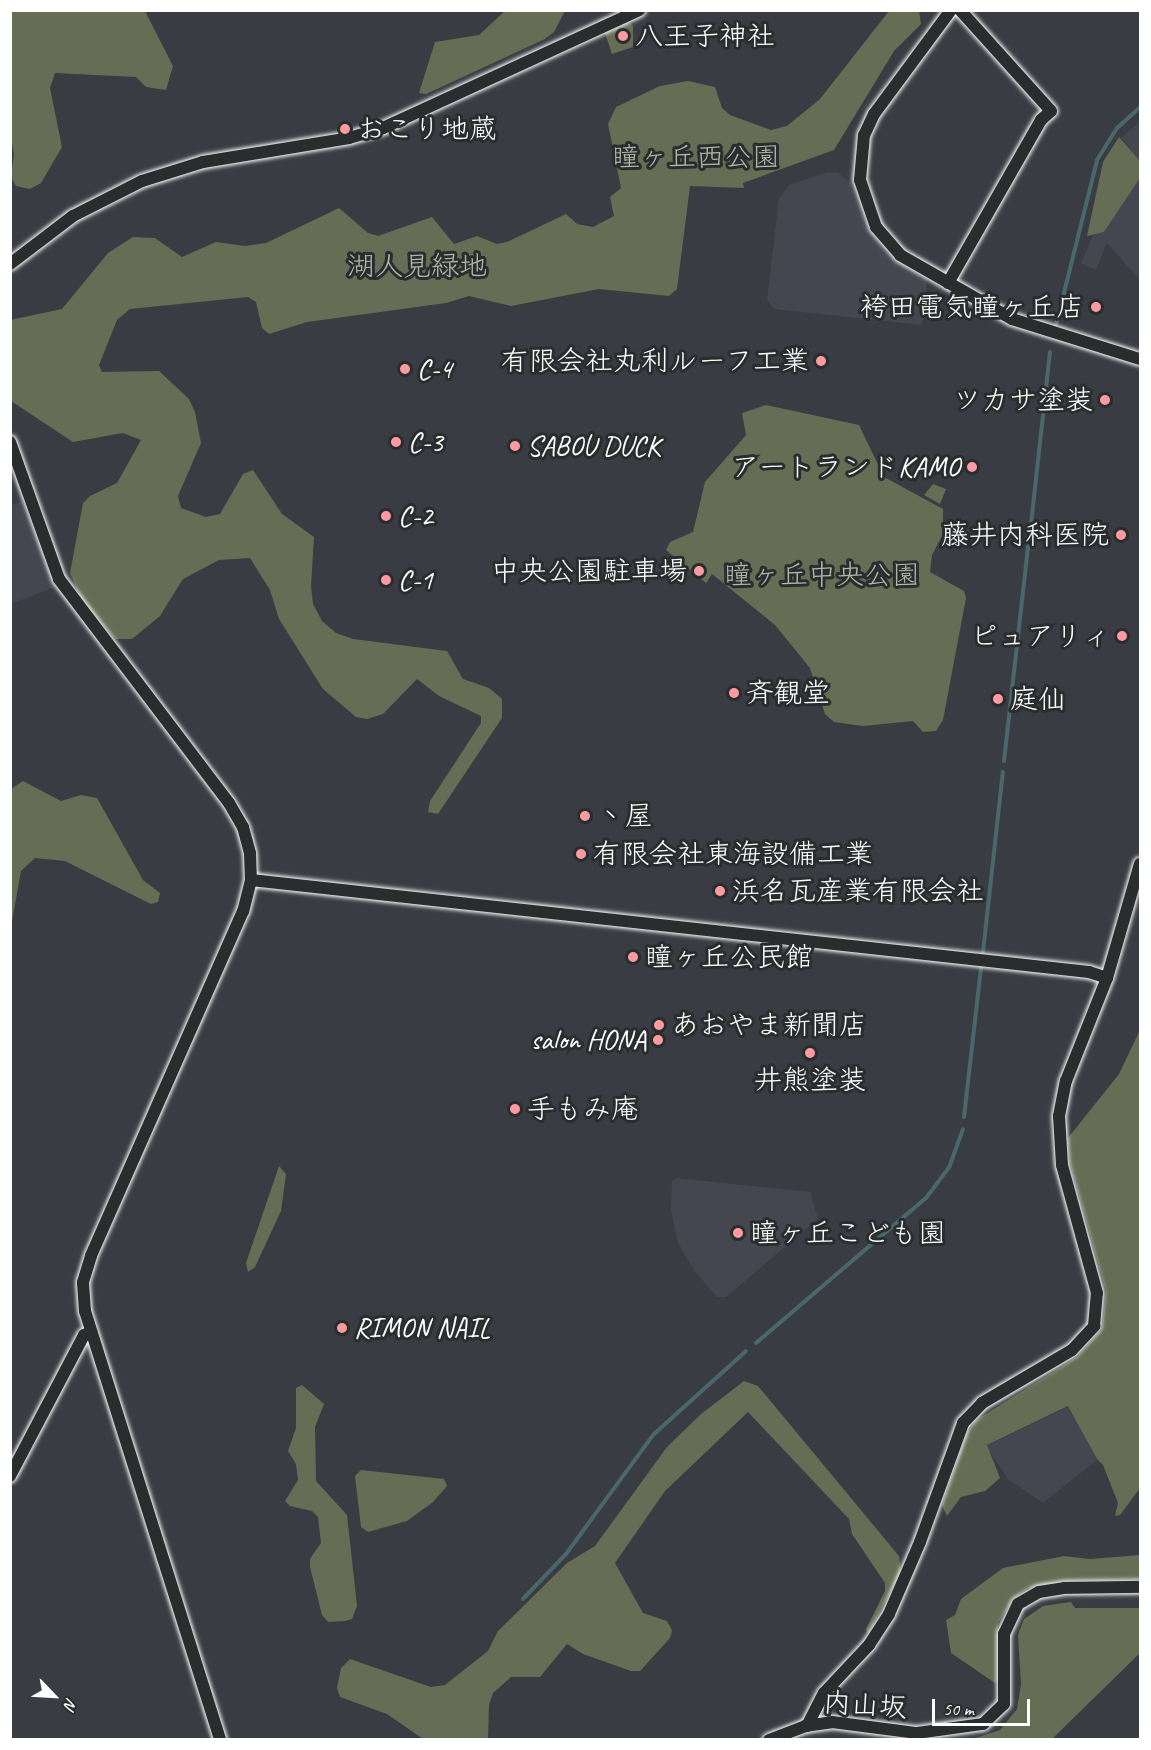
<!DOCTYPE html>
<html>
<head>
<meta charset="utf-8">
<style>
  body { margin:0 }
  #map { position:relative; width:1151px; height:1750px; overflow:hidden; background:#393c42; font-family:Caveat,"Klee One",sans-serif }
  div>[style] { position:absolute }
  .built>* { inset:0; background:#444650 }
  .green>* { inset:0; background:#656e54 }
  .stream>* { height:4px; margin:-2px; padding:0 2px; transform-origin:2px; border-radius:2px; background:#4a686b }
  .roads { filter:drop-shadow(0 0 2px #fff) drop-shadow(0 0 2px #fff) }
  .minor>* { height:12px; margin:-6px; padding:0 6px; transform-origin:6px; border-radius:6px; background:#2a2d2e }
  .dots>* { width:16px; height:16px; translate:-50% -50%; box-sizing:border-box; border:3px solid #2a2d2e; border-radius:50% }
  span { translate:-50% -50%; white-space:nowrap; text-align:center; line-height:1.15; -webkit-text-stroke:6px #2a2d2e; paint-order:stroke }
  .poi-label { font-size:28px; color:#fff }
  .left { translate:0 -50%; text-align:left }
  .right { translate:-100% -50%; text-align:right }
  .park-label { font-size:28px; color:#b2b6aa }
  .street-label { font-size:28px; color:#fff }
  .frame { position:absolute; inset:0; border:12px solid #fff; pointer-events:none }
  .north { position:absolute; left:24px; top:1666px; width:60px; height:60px; -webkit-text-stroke:4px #2a2d2e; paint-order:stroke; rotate:115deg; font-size:16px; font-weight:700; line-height:24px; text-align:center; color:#fff }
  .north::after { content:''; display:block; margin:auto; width:21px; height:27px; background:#fff; clip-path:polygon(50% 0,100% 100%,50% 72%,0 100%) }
  .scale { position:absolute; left:932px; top:1699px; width:98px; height:27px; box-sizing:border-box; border:3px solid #fff; border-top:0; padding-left:8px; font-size:18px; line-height:21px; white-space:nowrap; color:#fff; -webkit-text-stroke:4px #2a2d2e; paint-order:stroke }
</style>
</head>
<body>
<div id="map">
  <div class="built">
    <div style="clip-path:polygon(1140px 121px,1140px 161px,1121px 138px)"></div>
    <div style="clip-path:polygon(828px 172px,838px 173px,850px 182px,869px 231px,885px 252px,927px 280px,922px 325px,774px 309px,767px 300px,779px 198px,789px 185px)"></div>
    <div style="clip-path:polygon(1140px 178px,1140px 280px,1107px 243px,1096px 270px,1081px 263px,1093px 235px,1104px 232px)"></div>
    <div style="clip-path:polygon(23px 501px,55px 587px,11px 604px,11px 505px)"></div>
    <div style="clip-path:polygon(676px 1178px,810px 1192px,818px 1219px,726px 1297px,717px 1297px,693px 1269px,677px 1241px,671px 1209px,672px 1181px)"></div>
    <div style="clip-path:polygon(1070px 1406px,1097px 1460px,1043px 1503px,1008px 1479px,986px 1446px)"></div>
  </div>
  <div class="green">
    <div style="clip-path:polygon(10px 11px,145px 11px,173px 66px,166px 90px,146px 87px,136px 77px,55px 73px,50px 88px,62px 147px,41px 183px,30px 189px,16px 186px,11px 177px,14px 154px,10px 135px)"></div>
    <div style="clip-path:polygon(505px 11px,565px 11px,554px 32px,545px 39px,426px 94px,419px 93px,435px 42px,479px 35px)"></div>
    <div style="clip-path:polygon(889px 11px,919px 11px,921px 24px,894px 51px,834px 150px,743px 183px,744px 188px,690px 186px,677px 289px,669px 296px,599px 289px,511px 306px,469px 296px,446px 303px,307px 322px,269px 334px,262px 328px,256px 302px,248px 297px,130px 309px,117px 320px,99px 365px,102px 372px,159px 371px,189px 399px,195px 412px,201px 443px,178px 496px,181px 508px,206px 517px,220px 514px,243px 474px,253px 470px,282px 514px,314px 537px,311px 586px,313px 604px,322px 621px,336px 633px,353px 639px,447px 651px,463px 679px,489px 688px,502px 699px,502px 718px,438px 814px,428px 812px,430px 801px,481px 723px,481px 716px,439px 696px,417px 679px,383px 714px,367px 719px,356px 717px,323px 689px,279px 619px,270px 590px,250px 558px,219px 560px,183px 579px,160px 616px,132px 639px,115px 639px,82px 600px,70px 573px,83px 503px,90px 496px,117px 483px,141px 440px,123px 433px,73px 442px,11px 401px,10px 320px,62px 309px,108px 253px,133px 237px,155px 238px,182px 257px,216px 242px,245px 246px,266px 243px,339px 208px,368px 233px,378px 236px,432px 217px,454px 244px,477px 236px,497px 244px,507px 242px,566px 214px,577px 224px,593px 227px,614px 216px,610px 197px,621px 188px,608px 124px,616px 107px,660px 86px,688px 81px,715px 87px,722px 108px,730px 115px,771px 130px,787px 126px,820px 99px)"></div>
    <div style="clip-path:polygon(629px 22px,633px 26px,633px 47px,612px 54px,605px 33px)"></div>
    <div style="clip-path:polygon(1119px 137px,1140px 161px,1140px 178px,1104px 232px,1087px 236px,1103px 162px)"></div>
    <div style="clip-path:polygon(766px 405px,859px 425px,884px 477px,943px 509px,943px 534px,932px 555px,930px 572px,964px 591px,966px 598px,943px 720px,936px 731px,923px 732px,913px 721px,863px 726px,834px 722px,825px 714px,810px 668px,775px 625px,712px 574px,706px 583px,666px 550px,670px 542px,693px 532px,705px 482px,746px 435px,742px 413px)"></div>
    <div style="clip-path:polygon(933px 484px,946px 489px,940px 504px,924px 495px)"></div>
    <div style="clip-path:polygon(23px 781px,61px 801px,81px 795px,97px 798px,143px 880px,160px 893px,158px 902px,151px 904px,65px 861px,35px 858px,21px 871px,11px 927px,11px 789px)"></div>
    <div style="clip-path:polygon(1140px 1030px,1140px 1488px,1120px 1515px,1115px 1516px,1118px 1503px,1103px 1465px,1097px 1459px,1068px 1406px,987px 1445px,1000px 1478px,985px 1491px,961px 1497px,947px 1516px,942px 1505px,966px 1435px,975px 1421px,1077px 1357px,1102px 1329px,1106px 1291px,1070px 1163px,1068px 1138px,1119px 1074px)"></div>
    <div style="clip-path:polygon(279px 1166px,286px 1174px,281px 1211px,255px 1267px,248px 1272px,246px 1263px)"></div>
    <div style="clip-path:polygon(744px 1381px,758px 1386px,899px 1556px,901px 1572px,868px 1634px,866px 1629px,885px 1591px,885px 1583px,852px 1534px,849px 1519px,748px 1412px,665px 1491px,615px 1563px,643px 1613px,667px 1621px,672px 1630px,670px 1638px,640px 1671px,631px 1671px,583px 1654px,567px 1644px,540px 1677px,511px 1677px,493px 1693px,489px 1705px,488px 1739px,423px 1739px,387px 1714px,340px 1697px,337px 1688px,341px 1668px,350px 1659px,431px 1687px,445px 1685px,488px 1651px,498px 1631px,567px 1563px,595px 1546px,667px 1447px,701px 1414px)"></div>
    <div style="clip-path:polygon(302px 1385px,324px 1404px,315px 1427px,316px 1481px,347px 1515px,357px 1606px,352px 1619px,345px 1621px,328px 1622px,322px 1615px,310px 1567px,310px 1559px,321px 1543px,318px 1517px,312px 1511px,290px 1506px,285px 1501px,298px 1480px,296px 1464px,288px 1451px,296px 1428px,296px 1388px)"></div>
    <div style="clip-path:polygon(361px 1470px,444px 1479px,447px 1486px,433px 1502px,407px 1521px,368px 1532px,361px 1527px,355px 1476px)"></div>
    <div style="clip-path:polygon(1140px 1555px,1140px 1579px,1063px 1581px,1028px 1588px,1013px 1599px,998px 1623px,999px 1677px,995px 1683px,951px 1653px,946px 1620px,955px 1615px,961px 1599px,1003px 1568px,1064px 1556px,1090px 1559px)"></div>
    <div style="clip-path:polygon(1071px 1602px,1075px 1608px,1140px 1608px,1140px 1653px,1052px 1739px,973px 1739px,1000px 1730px,1017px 1709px,1021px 1684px,1018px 1635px,1024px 1619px,1043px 1606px)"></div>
  </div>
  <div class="stream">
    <div style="left:1056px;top:325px;width:170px;rotate:-76deg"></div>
    <div style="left:1097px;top:160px;width:38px;rotate:-58deg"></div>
    <div style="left:1117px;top:128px;width:31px;rotate:-42deg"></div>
    <div style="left:1030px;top:533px;width:182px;rotate:-83.7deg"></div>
    <div style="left:1004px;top:761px;width:216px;rotate:-83.6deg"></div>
    <div style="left:983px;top:952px;width:181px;rotate:-83.7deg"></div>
    <div style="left:964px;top:1117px;width:150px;rotate:-83.5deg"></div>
    <div style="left:756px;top:1343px;width:223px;rotate:-40.5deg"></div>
    <div style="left:926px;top:1198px;width:38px;rotate:-53deg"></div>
    <div style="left:949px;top:1168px;width:41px;rotate:-70.3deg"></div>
    <div style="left:523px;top:1599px;width:62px;rotate:-46.3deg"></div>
    <div style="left:566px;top:1554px;width:147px;rotate:-53.8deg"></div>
    <div style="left:653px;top:1435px;width:125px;rotate:-42.1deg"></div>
  </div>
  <div class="roads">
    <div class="minor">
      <div style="left:951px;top:10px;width:129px;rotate:126.5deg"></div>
      <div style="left:874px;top:114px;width:23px;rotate:115deg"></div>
      <div style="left:864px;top:135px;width:45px;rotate:95.1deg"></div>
      <div style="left:860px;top:180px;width:50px;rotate:71.2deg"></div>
      <div style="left:876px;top:227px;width:37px;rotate:49deg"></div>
      <div style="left:900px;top:255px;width:129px;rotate:29.7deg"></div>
      <div style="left:1012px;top:319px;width:134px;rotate:17.4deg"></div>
      <div style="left:10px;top:264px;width:79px;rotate:-37.3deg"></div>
      <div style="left:73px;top:216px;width:77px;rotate:-26.9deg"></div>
      <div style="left:142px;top:181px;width:64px;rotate:-17.3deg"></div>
      <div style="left:203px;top:162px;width:148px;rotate:-9.3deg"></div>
      <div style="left:349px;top:138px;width:35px;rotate:-16deg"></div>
      <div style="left:383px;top:128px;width:282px;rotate:-24.7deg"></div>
      <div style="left:948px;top:283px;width:188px;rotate:-60.3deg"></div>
      <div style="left:1041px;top:120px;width:13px;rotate:-42deg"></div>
      <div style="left:1051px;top:111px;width:136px;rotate:-132deg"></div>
      <div style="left:10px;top:442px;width:145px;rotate:70.3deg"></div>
      <div style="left:59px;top:579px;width:281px;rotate:52.8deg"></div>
      <div style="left:229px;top:803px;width:28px;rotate:60deg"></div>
      <div style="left:243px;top:827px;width:27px;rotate:75deg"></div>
      <div style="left:250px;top:853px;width:27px;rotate:88deg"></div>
      <div style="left:251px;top:880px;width:32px;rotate:104deg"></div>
      <div style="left:243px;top:911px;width:377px;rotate:113.8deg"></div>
      <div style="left:91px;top:1256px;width:28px;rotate:107deg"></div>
      <div style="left:83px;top:1283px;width:28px;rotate:86deg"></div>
      <div style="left:85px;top:1311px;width:450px;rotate:72.5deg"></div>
      <div style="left:251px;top:880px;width:843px;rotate:6.27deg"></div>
      <div style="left:1089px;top:972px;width:19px;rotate:18deg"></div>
      <div style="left:10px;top:1476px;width:159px;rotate:-62.3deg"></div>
      <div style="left:84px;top:1335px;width:8px;rotate:-23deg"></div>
      <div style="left:807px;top:1726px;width:37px;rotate:-63deg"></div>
      <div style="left:824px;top:1693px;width:66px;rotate:-46.8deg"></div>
      <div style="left:869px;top:1645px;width:37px;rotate:-57deg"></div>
      <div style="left:889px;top:1614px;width:78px;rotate:-66.7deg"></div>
      <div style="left:920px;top:1542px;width:127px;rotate:-70.1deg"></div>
      <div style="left:963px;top:1423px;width:28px;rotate:-46deg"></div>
      <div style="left:982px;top:1403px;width:104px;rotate:-30.5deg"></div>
      <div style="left:1072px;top:1350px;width:33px;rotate:-47deg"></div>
      <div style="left:1094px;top:1326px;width:33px;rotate:-85deg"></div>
      <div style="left:1097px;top:1293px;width:133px;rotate:-105.3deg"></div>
      <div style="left:1062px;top:1165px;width:49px;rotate:-93.5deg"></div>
      <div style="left:1059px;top:1116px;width:36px;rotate:-79deg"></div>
      <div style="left:1066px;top:1081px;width:111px;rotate:-68.3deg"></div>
      <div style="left:1107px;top:978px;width:119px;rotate:-73.9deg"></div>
      <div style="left:769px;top:1740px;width:39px;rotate:-21deg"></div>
      <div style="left:805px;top:1726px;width:27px;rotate:-8deg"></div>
      <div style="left:832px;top:1722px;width:86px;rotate:7.4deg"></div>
      <div style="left:917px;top:1733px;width:67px;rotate:-7.8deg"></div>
      <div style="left:983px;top:1724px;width:29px;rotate:-44deg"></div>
      <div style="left:1004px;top:1704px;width:70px;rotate:-90deg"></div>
      <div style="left:1004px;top:1634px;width:33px;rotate:-65deg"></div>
      <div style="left:1018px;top:1604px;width:24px;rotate:-30deg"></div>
      <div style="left:1039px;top:1592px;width:25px;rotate:-9deg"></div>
      <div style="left:1064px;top:1588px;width:76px;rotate:-0.8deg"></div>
    </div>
  </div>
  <div class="dots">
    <div style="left:623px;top:36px;background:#ff9aa2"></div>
    <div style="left:345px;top:129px;background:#ff9aa2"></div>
    <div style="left:1096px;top:307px;background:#ff9aa2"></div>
    <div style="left:821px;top:361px;background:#ff9aa2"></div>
    <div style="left:405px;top:369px;background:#ff9aa2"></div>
    <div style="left:1105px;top:400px;background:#ff9aa2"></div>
    <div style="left:396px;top:442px;background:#ff9aa2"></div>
    <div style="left:515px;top:446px;background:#ff9aa2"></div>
    <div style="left:972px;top:467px;background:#ff9aa2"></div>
    <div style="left:386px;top:516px;background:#ff9aa2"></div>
    <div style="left:1121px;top:535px;background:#ff9aa2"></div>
    <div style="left:699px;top:571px;background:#ff9aa2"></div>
    <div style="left:386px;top:580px;background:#ff9aa2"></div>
    <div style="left:1122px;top:636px;background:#ff9aa2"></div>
    <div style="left:734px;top:693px;background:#ff9aa2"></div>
    <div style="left:998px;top:699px;background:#ff9aa2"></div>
    <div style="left:585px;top:816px;background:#ff9aa2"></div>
    <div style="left:581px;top:854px;background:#ff9aa2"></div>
    <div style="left:720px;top:891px;background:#ff9aa2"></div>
    <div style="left:633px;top:957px;background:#ff9aa2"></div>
    <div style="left:659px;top:1025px;background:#ff9aa2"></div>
    <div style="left:658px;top:1040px;background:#ff9aa2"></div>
    <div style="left:810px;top:1053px;background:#ff9aa2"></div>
    <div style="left:515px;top:1109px;background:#ff9aa2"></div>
    <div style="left:738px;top:1233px;background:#ff9aa2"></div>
    <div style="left:342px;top:1328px;background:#ff9aa2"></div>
  </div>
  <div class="poi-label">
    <span class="left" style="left:635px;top:36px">八王子神社</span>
    <span class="left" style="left:357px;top:129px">おこり地蔵</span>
    <span class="right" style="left:1084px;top:307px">袴田電気瞳ヶ丘店</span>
    <span class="right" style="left:809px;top:361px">有限会社丸利ルーフ工業</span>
    <span class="left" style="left:417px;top:369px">C-4</span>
    <span class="right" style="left:1093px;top:400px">ツカサ塗装</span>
    <span class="left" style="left:408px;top:442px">C-3</span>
    <span class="left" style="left:527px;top:446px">SABOU DUCK</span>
    <span class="right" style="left:960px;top:467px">アートランドKAMO</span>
    <span class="left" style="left:398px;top:516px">C-2</span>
    <span class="right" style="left:1109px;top:535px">藤井内科医院</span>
    <span class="right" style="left:687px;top:571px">中央公園駐車場</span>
    <span class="left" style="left:398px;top:580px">C-1</span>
    <span class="right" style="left:1110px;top:636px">ピュアリィ</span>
    <span class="left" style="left:746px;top:693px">斉観堂</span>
    <span class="left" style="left:1010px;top:699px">庭仙</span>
    <span class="left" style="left:597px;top:816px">丶屋</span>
    <span class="left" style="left:593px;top:854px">有限会社東海設備工業</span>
    <span class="left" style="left:732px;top:891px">浜名瓦産業有限会社</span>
    <span class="left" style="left:645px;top:957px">瞳ヶ丘公民館</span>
    <span class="left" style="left:671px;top:1025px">あおやま新聞店</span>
    <span class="right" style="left:646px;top:1040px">salon HONA</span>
    <span style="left:810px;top:1080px">井熊塗装</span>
    <span class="left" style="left:527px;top:1109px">手もみ庵</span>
    <span class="left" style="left:750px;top:1233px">瞳ヶ丘こども園</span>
    <span class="left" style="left:354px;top:1328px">RIMON NAIL</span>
  </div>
  <div class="park-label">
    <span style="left:696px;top:157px">瞳ヶ丘西公園</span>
    <span style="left:417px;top:266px">湖人見緑地</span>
    <span style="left:822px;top:575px">瞳ヶ丘中央公園</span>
  </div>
  <div class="street-label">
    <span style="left:865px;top:1705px;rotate:4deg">内山坂</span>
  </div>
  <div class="frame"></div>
  <div class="north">N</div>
  <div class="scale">50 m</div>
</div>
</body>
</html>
